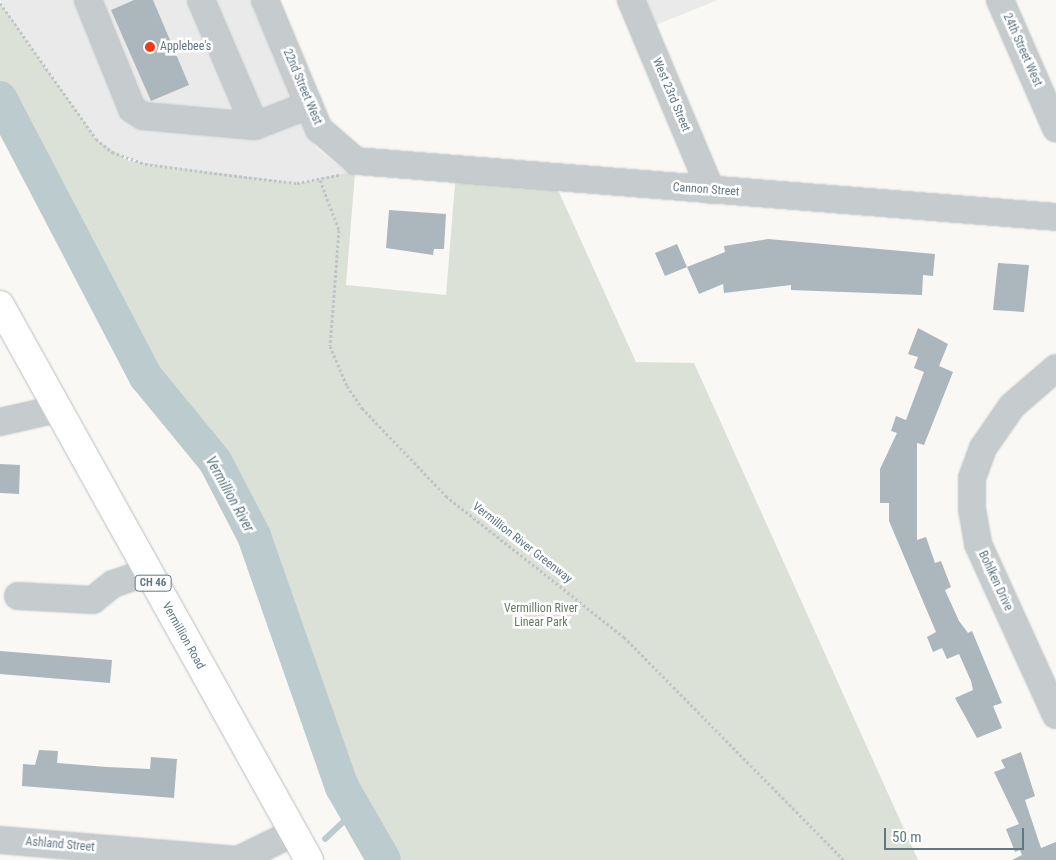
<!DOCTYPE html>
<html>
<head>
<meta charset="utf-8">
<style>
  body { margin:0 }
  #map { position:relative; width:1056px; height:860px; overflow:hidden; background:#f9f8f5; font-family:"Roboto Condensed",sans-serif }
  div>[style] { position:absolute }
  .built>* { inset:0; background:#e9eae9 }
  .green>* { inset:0; background:#dbe1d6 }
  .stream>* { height:5.5px; margin:-2.75px; padding:0 2.75px; transform-origin:2.75px; border-radius:2.75px; background:#bccbce }
  .river>* { height:34px; margin:-17px; padding:0 17px; transform-origin:17px; border-radius:17px; background:#bccbce }
  .building>* { inset:0; background:#abb7bc }
  .path>* { height:3px; margin-top:-1.5px; transform-origin:0; background:repeating-linear-gradient(90deg,#c1c4c6 0 2.5px,transparent 0 5px) }
  .roads { filter:drop-shadow(0 0 1px #b8bec1) drop-shadow(0 0 1px #b8bec1) }
  .minor>* { height:26px; margin:-13px; padding:0 13px; transform-origin:13px; border-radius:13px; background:#c6cbce }
  .major>* { height:28px; margin:-14px; padding:0 14px; transform-origin:14px; border-radius:14px; background:#fff }
  .dots>* { width:14px; height:14px; translate:-50% -50%; box-sizing:border-box; border:2px solid #fff; border-radius:50% }
  span { translate:-50% -50%; white-space:nowrap; text-align:center; line-height:1.15; -webkit-text-stroke:5px #fff; paint-order:stroke }
  .shield-label span { padding:1px 4px; background:#fff; border:1px solid; border-radius:4px; -webkit-text-stroke-width:0 }
  .shield-label { font-size:11px; color:#607884; font-weight:700 }
  .poi-label { font-size:12px; color:#607884 }
  .left { translate:0 -50%; text-align:left }
  .street-label { font-size:12px; color:#607884 }
  .park-label { font-size:12px; color:#677a60 }
  .water-label { font-size:14px; color:#5b787e; font-style:italic }
  .scale { position:absolute; left:884px; top:828px; width:140px; height:22px; box-sizing:border-box; border:2px solid #607884; border-top:0; padding-left:6px; font-size:15px; line-height:18px; white-space:nowrap; color:#607884; -webkit-text-stroke:4px #fff; paint-order:stroke }
</style>
</head>
<body>
<div id="map">
  <div class="built">
    <div style="clip-path:polygon(0 0,273px 0,252px 6px,316px 148px,348px 173px,297px 183px,145px 164px,112px 152px,96px 139px,29px 49px)"></div>
    <div style="clip-path:polygon(646px 0,718px 0,656px 25px)"></div>
  </div>
  <div class="green">
    <div style="clip-path:polygon(0 3px,96px 139px,129px 161px,297px 183px,347px 173px,356px 161px,346px 285px,446px 295px,456px 172px,553px 179px,636px 362px,694px 363px,918px 860px,384px 860px,342px 787px,254px 536px,215px 461px,146px 377px,0 98px)"></div>
  </div>
  <div class="stream">
    <div style="left:325px;top:839px;width:38px;rotate:-43deg"></div>
  </div>
  <div class="river">
    <div style="left:0;top:98px;width:315px;rotate:62.4deg"></div>
    <div style="left:146px;top:377px;width:109px;rotate:50.6deg"></div>
    <div style="left:215px;top:461px;width:85px;rotate:62.5deg"></div>
    <div style="left:254px;top:536px;width:266px;rotate:70.7deg"></div>
    <div style="left:342px;top:787px;width:84px;rotate:60.1deg"></div>
  </div>
  <div class="building">
    <div style="clip-path:polygon(134px 0,153px 0,189px 85px,151px 101px,111px 10px)"></div>
    <div style="clip-path:polygon(389px 210px,446px 214px,444px 249px,434px 249px,433px 255px,386px 248px)"></div>
    <div style="clip-path:polygon(768px 239px,935px 254px,933px 276px,923px 275px,922px 295px,791px 290px,791px 285px,724px 293px,723px 284px,699px 294px,687px 267px,725px 252px,724px 246px)"></div>
    <div style="clip-path:polygon(677px 244px,687px 267px,665px 276px,655px 253px)"></div>
    <div style="clip-path:polygon(998px 263px,1029px 265px,1024px 312px,993px 310px)"></div>
    <div style="clip-path:polygon(918px 328px,948px 344px,939px 366px,953px 372px,924px 445px,917px 443px,917px 540px,926px 537px,935px 563px,941px 561px,951px 587px,945px 590px,959px 621px,968px 633px,972px 631px,1002px 703px,993px 706px,1002px 728px,977px 738px,955px 698px,973px 690px,971px 681px,959px 654px,947px 659px,942px 648px,933px 652px,927px 637px,936px 632px,889px 521px,889px 503px,880px 503px,880px 469px,897px 433px,891px 431px,896px 416px,906px 420px,924px 372px,914px 368px,918px 357px,908px 354px)"></div>
    <div style="clip-path:polygon(0 464px,20px 465px,19px 494px,0 493px)"></div>
    <div style="clip-path:polygon(0 651px,112px 660px,110px 683px,0 674px)"></div>
    <div style="clip-path:polygon(39px 750px,58px 751px,57px 763px,107px 767px,150px 769px,151px 757px,177px 759px,174px 798px,22px 786px,23px 764px,35px 765px)"></div>
    <div style="clip-path:polygon(1021px 752px,1035px 796px,1025px 800px,1041px 848px,1056px 842px,1056px 860px,1012px 860px,1022px 855px,1020px 850px,1015px 852px,1006px 829px,1019px 824px,994px 772px,1005px 768px,1001px 760px)"></div>
  </div>
  <div class="path">
    <div style="left:0;top:3px;width:166px;rotate:54.8deg"></div>
    <div style="left:96px;top:139px;width:21px;rotate:39deg"></div>
    <div style="left:112px;top:152px;width:35px;rotate:20deg"></div>
    <div style="left:145px;top:164px;width:125px;rotate:7.4deg"></div>
    <div style="left:269px;top:180px;width:28px;rotate:6deg"></div>
    <div style="left:297px;top:183px;width:43px;rotate:-10.8deg"></div>
    <div style="left:320px;top:180px;width:53px;rotate:69.2deg"></div>
    <div style="left:339px;top:230px;width:116px;rotate:94.4deg"></div>
    <div style="left:330px;top:346px;width:43px;rotate:67deg"></div>
    <div style="left:347px;top:386px;width:27px;rotate:56deg"></div>
    <div style="left:362px;top:408px;width:122px;rotate:46.3deg"></div>
    <div style="left:446px;top:496px;width:227px;rotate:38.4deg"></div>
    <div style="left:624px;top:637px;width:313px;rotate:45.4deg"></div>
  </div>
  <div class="roads">
    <div class="minor">
      <div style="left:88px;top:0;width:118px;rotate:68deg"></div>
      <div style="left:132px;top:109px;width:13px;rotate:32deg"></div>
      <div style="left:143px;top:116px;width:112px;rotate:5.1deg"></div>
      <div style="left:255px;top:126px;width:58px;rotate:-21.3deg"></div>
      <div style="left:201px;top:0;width:137px;rotate:66.8deg"></div>
      <div style="left:265px;top:0;width:140px;rotate:67.3deg"></div>
      <div style="left:319px;top:129px;width:49px;rotate:40.9deg"></div>
      <div style="left:356px;top:161px;width:702px;rotate:4.57deg"></div>
      <div style="left:631px;top:0;width:206px;rotate:67.2deg"></div>
      <div style="left:1000px;top:0;width:140px;rotate:66.4deg"></div>
      <div style="left:1056px;top:368px;width:58px;rotate:139.2deg"></div>
      <div style="left:1012px;top:406px;width:51px;rotate:124.6deg"></div>
      <div style="left:983px;top:448px;width:32px;rotate:110deg"></div>
      <div style="left:972px;top:478px;width:31px;rotate:90deg"></div>
      <div style="left:972px;top:509px;width:36px;rotate:80deg"></div>
      <div style="left:978px;top:544px;width:188px;rotate:65.5deg"></div>
      <div style="left:0;top:422px;width:58px;rotate:-12.8deg"></div>
      <div style="left:18px;top:596px;width:75px;rotate:3.1deg"></div>
      <div style="left:93px;top:600px;width:26px;rotate:-39deg"></div>
      <div style="left:113px;top:584px;width:36px;rotate:-19deg"></div>
      <div style="left:0;top:840px;width:239px;rotate:4.8deg"></div>
      <div style="left:238px;top:860px;width:61px;rotate:-26.1deg"></div>
    </div>
    <div class="major">
      <div style="left:0;top:305px;width:635px;rotate:60.89deg"></div>
    </div>
  </div>
  <div class="dots">
    <div style="left:150px;top:47px;background:#f53719"></div>
  </div>
  <div class="shield-label">
    <span style="left:153px;top:583px">CH 46</span>
  </div>
  <div class="poi-label">
    <span class="left" style="left:160px;top:47px">Applebee's</span>
  </div>
  <div class="street-label">
    <span style="left:1022px;top:50px;rotate:66deg">24th Street West</span>
    <span style="left:302px;top:87px;rotate:67deg">22nd Street West</span>
    <span style="left:671px;top:95px;rotate:67deg">West 23rd Street</span>
    <span style="left:706px;top:190px;rotate:4deg">Cannon Street</span>
    <span style="left:522px;top:543px;rotate:38deg">Vermillion River Greenway</span>
    <span style="left:995px;top:581px;rotate:65deg">Bohlken Drive</span>
    <span style="left:183px;top:636px;rotate:61deg">Vermillion Road</span>
    <span style="left:60px;top:845px;rotate:5deg">Ashland Street</span>
  </div>
  <div class="park-label">
    <span style="left:541px;top:616px">Vermillion River<br>Linear Park</span>
  </div>
  <div class="water-label">
    <span style="left:230px;top:494px;rotate:61deg">Vermillion River</span>
  </div>
  <div class="scale">50 m</div>
</div>
</body>
</html>
